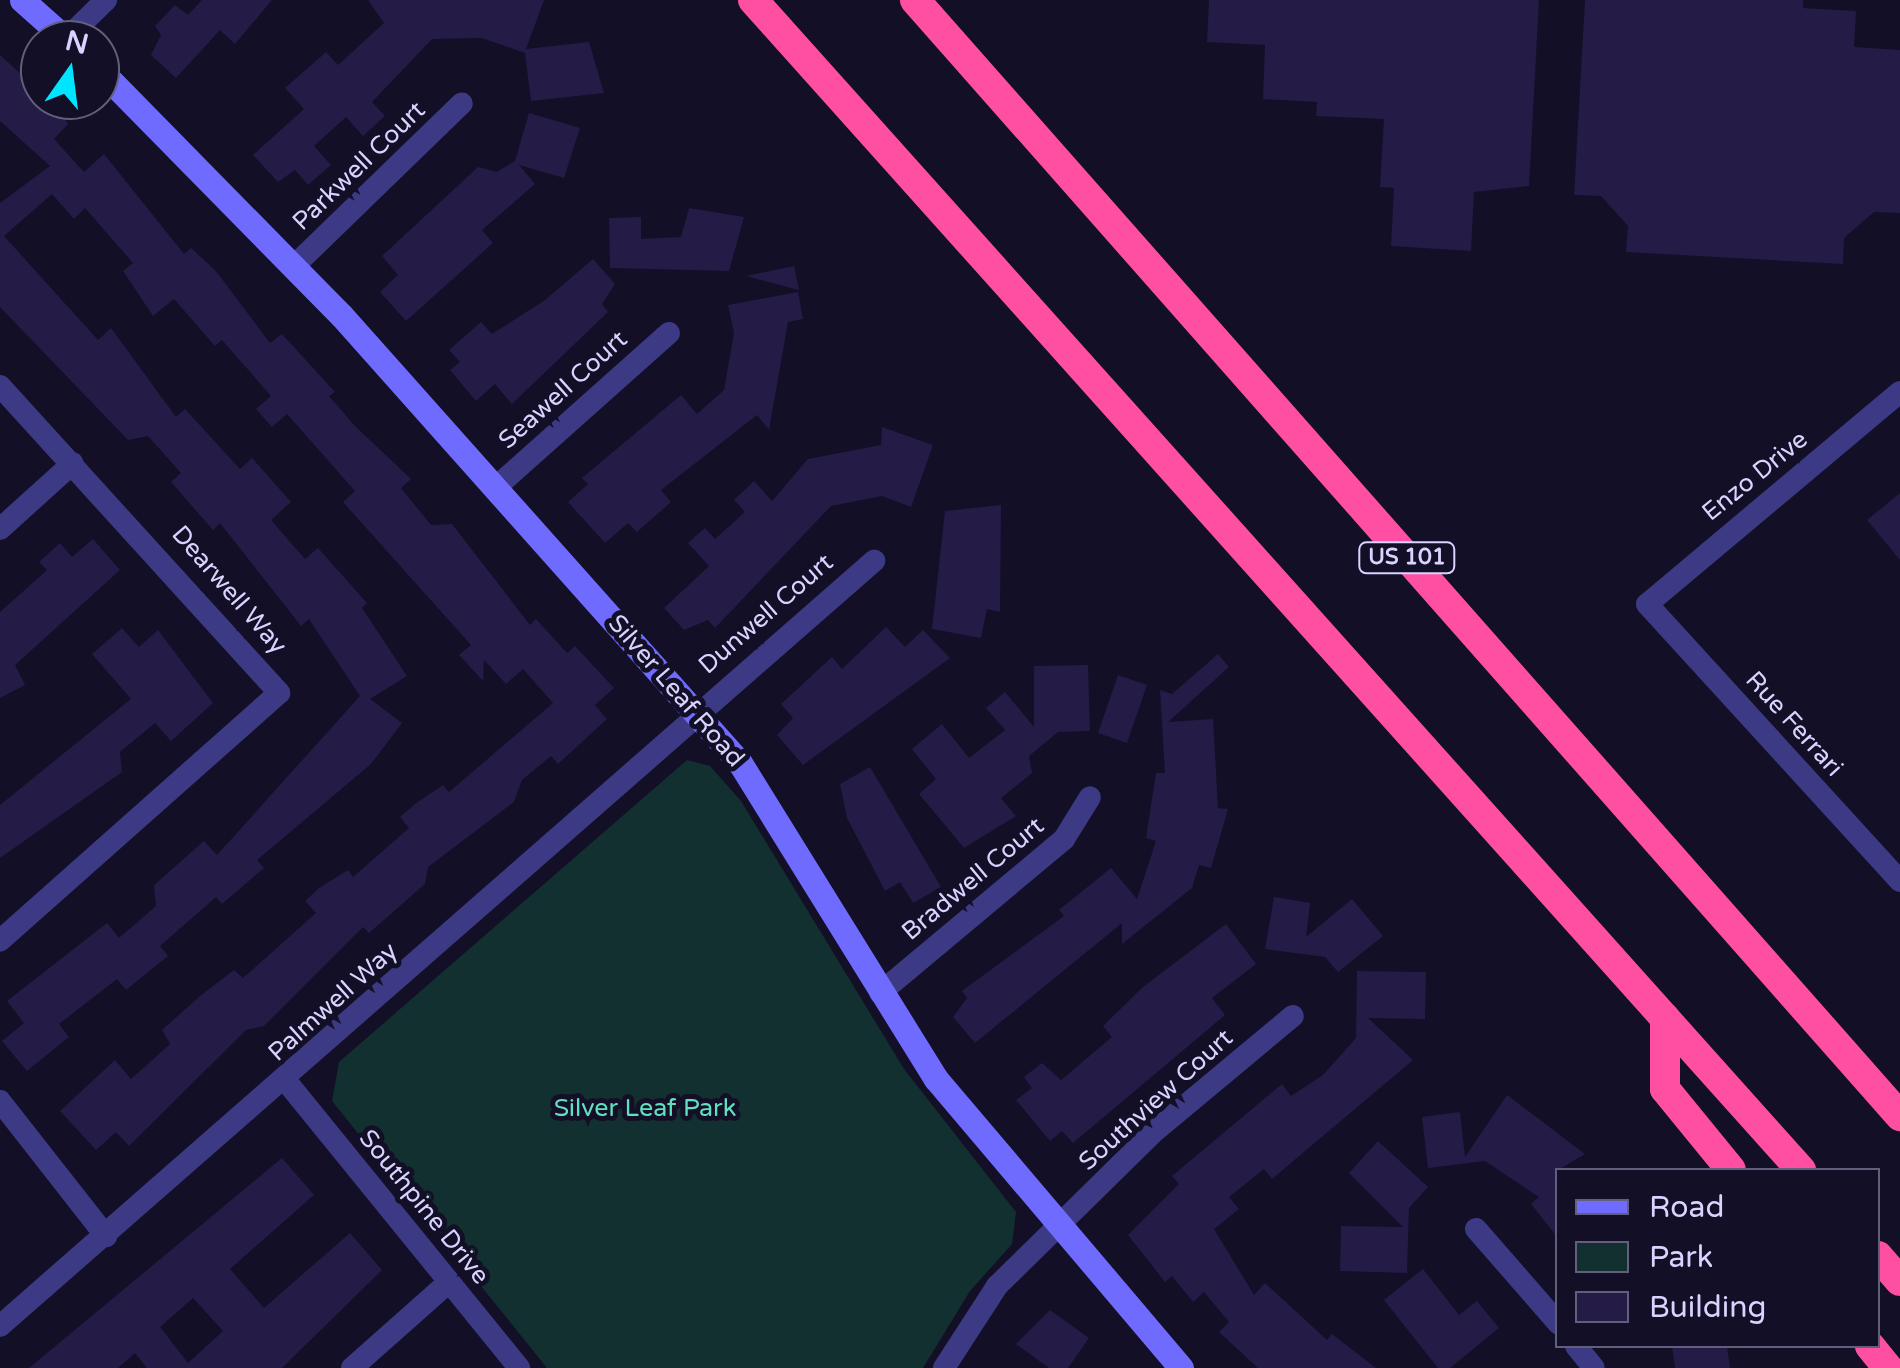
<!DOCTYPE html>
<html>
<head>
<meta charset="utf-8">
<style>
  body { margin:0 }
  #map { position:relative; width:1900px; height:1368px; overflow:hidden; background:#130f26; font-family:"Varela Round",sans-serif }
  div>[style] { position:absolute }
  .green>* { inset:0; background:#12302f }
  .building>* { inset:0; background:#241b47 }
  .street>* { height:22px; margin:-11px; padding:0 11px; transform-origin:11px; border-radius:11px; background:#3d3a85 }
  .secondary>* { height:25px; margin:-12.5px; padding:0 12.5px; transform-origin:12.5px; border-radius:12.5px; background:#6f6bff }
  .highway>* { height:30px; margin:-15px; padding:0 15px; transform-origin:15px; border-radius:15px; background:#ff4fa3 }
  span { translate:-50% -50%; white-space:nowrap; text-align:center; line-height:1.15; -webkit-text-stroke:10px #130f26; paint-order:stroke }
  .shield-label span { padding:2px 8px; background:#130f26; border:2px solid; border-radius:8px; -webkit-text-stroke-width:0 }
  .shield-label { font-size:22px; color:#d9d4ff; font-weight:700 }
  .street-label { font-size:25px; color:#d9d4ff }
  .park-label { font-size:25px; color:#5fe0c0 }
  .legend { position:absolute; left:1555px; top:1168px; width:325px; height:180px; box-sizing:border-box; background:#130f26; border:2px solid #625e7d; margin:0; padding:12px 18px; list-style:none; font-size:30px; color:#d9d4ff }
  .legend li { display:flex; align-items:center; gap:20px; height:50px }
  .legend b { width:50px; border:2px solid #625e7d }
  .north { position:absolute; left:20px; top:20px; width:100px; height:100px; box-sizing:border-box; background:#130f26; border:2px solid #625e7d; border-radius:50%; rotate:14deg; font-size:28px; font-weight:700; line-height:40px; text-align:center; color:#d9d4ff }
  .north::after { content:''; display:block; margin:auto; width:35px; height:45px; background:#00e5ff; clip-path:polygon(50% 0,100% 100%,50% 72%,0 100%) }
</style>
</head>
<body>
<div id="map">
  <div class="green">
    <div style="clip-path:polygon(687px 760px,710px 766px,741px 801px,904px 1069px,1016px 1212px,1012px 1244px,970px 1291px,923px 1368px,547px 1368px,332px 1101px,339px 1062px)"></div>
  </div>
  <div class="building">
    <div style="clip-path:polygon(202px 0,272px 0,235px 44px,220px 30px,176px 78px,151px 55px,161px 35px,155px 26px,175px 5px,188px 15px)"></div>
    <div style="clip-path:polygon(368px 0,544px 0,526px 49px,589px 42px,604px 93px,531px 101px,525px 53px,482px 38px,432px 39px,372px 102px,385px 116px,363px 136px,346px 117px,314px 146px,331px 165px,308px 185px,295px 170px,278px 182px,253px 155px,304px 109px,285px 88px,326px 52px,338px 65px,384px 23px)"></div>
    <div style="clip-path:polygon(1209px 0,1539px 0,1529px 186px,1474px 192px,1471px 251px,1391px 246px,1394px 188px,1380px 187px,1384px 119px,1316px 116px,1317px 102px,1263px 99px,1265px 45px,1207px 42px)"></div>
    <div style="clip-path:polygon(1585px 0,1803px 0,1803px 8px,1856px 11px,1854px 47px,1900px 50px,1900px 213px,1874px 212px,1844px 238px,1843px 264px,1626px 252px,1628px 226px,1601px 196px,1574px 195px)"></div>
    <div style="clip-path:polygon(0 55px,57px 107px,68px 124px,54px 139px,84px 172px,104px 154px,184px 254px,191px 248px,216px 271px,270px 343px,282px 334px,335px 392px,329px 396px,355px 426px,411px 479px,401px 488px,431px 525px,452px 524px,530px 625px,536px 619px,567px 653px,575px 646px,614px 688px,595px 705px,607px 719px,558px 764px,551px 756px,522px 780px,514px 802px,428px 867px,425px 884px,369px 933px,363px 927px,264px 1026px,246px 1030px,129px 1146px,116px 1132px,96px 1150px,60px 1111px,115px 1060px,131px 1079px,170px 1044px,162px 1030px,200px 996px,234px 970px,243px 978px,316px 913px,305px 901px,319px 888px,348px 870px,353px 877px,409px 828px,400px 817px,415px 804px,443px 785px,449px 792px,553px 703px,523px 669px,506px 684px,484px 660px,483px 681px,459px 655px,471px 645px,343px 502px,355px 491px,287px 414px,272px 427px,256px 409px,271px 396px,222px 340px,215px 346px,174px 299px,153px 316px,123px 271px,133px 263px,85px 208px,74px 219px,52px 194px,4px 236px,98px 340px,111px 328px,176px 417px,185px 409px,240px 469px,252px 458px,291px 502px,271px 520px,305px 559px,318px 548px,367px 603px,362px 608px,407px 676px,370px 699px,402px 723px,371px 764px,257px 860px,264px 868px,222px 904px,216px 897px,160px 946px,168px 956px,126px 990px,117px 979px,59px 1024px,69px 1037px,27px 1071px,2px 1041px,24px 1023px,7px 1001px,107px 923px,119px 938px,156px 906px,154px 885px,204px 841px,217px 855px,360px 696px,309px 619px,301px 626px,220px 523px,213px 530px,171px 482px,181px 473px,148px 436px,128px 440px,0 307px,0 203px,50px 166px,0 121px)"></div>
    <div style="clip-path:polygon(529px 113px,580px 128px,564px 178px,519px 165px,535px 184px,482px 230px,493px 243px,406px 321px,380px 292px,398px 275px,382px 256px,478px 167px,497px 172px,515px 161px)"></div>
    <div style="clip-path:polygon(689px 208px,744px 217px,729px 271px,610px 268px,609px 218px,641px 217px,641px 239px,681px 237px)"></div>
    <div style="clip-path:polygon(593px 259px,615px 284px,602px 304px,608px 312px,512px 404px,495px 384px,476px 401px,450px 370px,460px 362px,449px 350px,481px 322px,492px 334px,545px 300px)"></div>
    <div style="clip-path:polygon(794px 266px,799px 290px,746px 276px)"></div>
    <div style="clip-path:polygon(798px 292px,803px 319px,788px 322px,769px 430px,757px 415px,661px 490px,671px 502px,637px 532px,628px 523px,605px 543px,568px 502px,588px 484px,582px 478px,681px 395px,697px 414px,724px 390px,734px 333px,728px 305px)"></div>
    <div style="clip-path:polygon(882px 427px,933px 445px,911px 507px,882px 496px,831px 506px,715px 628px,708px 620px,684px 630px,664px 608px,709px 566px,688px 543px,705px 528px,715px 539px,745px 512px,734px 500px,754px 481px,772px 501px,808px 459px,881px 445px)"></div>
    <div style="clip-path:polygon(1900px 493px,1900px 560px,1867px 520px)"></div>
    <div style="clip-path:polygon(1001px 505px,1000px 612px,987px 609px,981px 638px,932px 629px,945px 511px)"></div>
    <div style="clip-path:polygon(93px 539px,120px 570px,15px 665px,25px 685px,0 698px,0 612px,47px 570px,39px 562px,60px 543px,72px 557px)"></div>
    <div style="clip-path:polygon(886px 627px,905px 647px,923px 630px,950px 658px,803px 765px,777px 735px,793px 718px,781px 704px,832px 657px,842px 669px)"></div>
    <div style="clip-path:polygon(122px 628px,139px 647px,158px 630px,213px 703px,171px 741px,155px 723px,120px 752px,122px 772px,0 858px,0 805px,131px 699px,92px 654px)"></div>
    <div style="clip-path:polygon(1218px 654px,1229px 667px,1168px 722px,1213px 719px,1218px 808px,1228px 809px,1211px 868px,1199px 865px,1192px 888px,1122px 944px,1122px 923px,975px 1043px,953px 1017px,967px 998px,962px 991px,1064px 916px,1059px 910px,1111px 868px,1137px 899px,1156px 841px,1146px 838px,1156px 773px,1165px 773px,1160px 690px,1172px 694px)"></div>
    <div style="clip-path:polygon(1088px 665px,1090px 731px,1058px 732px,1029px 756px,1032px 773px,1001px 798px,1016px 816px,964px 848px,919px 794px,936px 779px,912px 749px,942px 724px,969px 758px,1005px 730px,986px 708px,1005px 692px,1034px 727px,1034px 666px)"></div>
    <div style="clip-path:polygon(1118px 675px,1147px 685px,1127px 743px,1098px 733px)"></div>
    <div style="clip-path:polygon(870px 767px,941px 887px,913px 903px,900px 882px,885px 891px,847px 818px,840px 784px)"></div>
    <div style="clip-path:polygon(1274px 897px,1310px 903px,1306px 937px,1352px 899px,1383px 936px,1338px 972px,1325px 957px,1265px 949px)"></div>
    <div style="clip-path:polygon(1226px 924px,1256px 964px,1212px 998px,1225px 1015px,1073px 1143px,1062px 1131px,1050px 1141px,1016px 1100px,1032px 1088px,1024px 1077px,1042px 1063px,1061px 1080px,1112px 1037px,1103px 1026px,1143px 987px)"></div>
    <div style="clip-path:polygon(1357px 971px,1426px 972px,1425px 1019px,1368px 1018px,1413px 1060px,1272px 1179px,1264px 1169px,1229px 1197px,1239px 1209px,1214px 1229px,1254px 1295px,1265px 1283px,1327px 1340px,1332px 1334px,1376px 1368px,1258px 1368px,1219px 1332px,1229px 1322px,1204px 1292px,1193px 1302px,1172px 1276px,1165px 1282px,1128px 1235px,1179px 1184px,1172px 1176px,1282px 1084px,1291px 1096px,1323px 1075px,1356px 1038px)"></div>
    <div style="clip-path:polygon(1507px 1095px,1585px 1154px,1558px 1170px,1558px 1238px,1531px 1204px,1539px 1197px,1485px 1161px,1428px 1168px,1422px 1117px,1460px 1112px,1465px 1157px)"></div>
    <div style="clip-path:polygon(1378px 1141px,1428px 1187px,1409px 1208px,1407px 1273px,1340px 1271px,1341px 1226px,1403px 1227px,1349px 1173px)"></div>
    <div style="clip-path:polygon(evenodd,282px 1158px,314px 1195px,230px 1269px,237px 1277px,264px 1308px,350px 1233px,382px 1270px,282px 1368px,147px 1368px,135px 1353px,118px 1368px,29px 1368px,282px 1158px,193px 1298px,223px 1331px,188px 1363px,160px 1327px,193px 1298px)"></div>
    <div style="clip-path:polygon(1423px 1269px,1459px 1315px,1477px 1301px,1499px 1328px,1450px 1368px,1438px 1368px,1384px 1300px)"></div>
    <div style="clip-path:polygon(1050px 1310px,1089px 1338px,1068px 1368px,1049px 1368px,1016px 1344px)"></div>
    <div style="clip-path:polygon(1672px 1346px,1727px 1346px,1730px 1368px,1675px 1368px)"></div>
  </div>
  <div class="street">
    <div style="left:66px;top:39px;width:56px;rotate:-44.3deg"></div>
    <div style="left:293px;top:267px;width:235px;rotate:-44.1deg"></div>
    <div style="left:0;top:386px;width:415px;rotate:47.7deg"></div>
    <div style="left:279px;top:693px;width:373px;rotate:138.4deg"></div>
    <div style="left:1900px;top:392px;width:330px;rotate:140deg"></div>
    <div style="left:1647px;top:604px;width:375px;rotate:47.6deg"></div>
    <div style="left:495px;top:488px;width:233px;rotate:-41.7deg"></div>
    <div style="left:0;top:529px;width:98px;rotate:-42.1deg"></div>
    <div style="left:880px;top:993px;width:240px;rotate:-39.9deg"></div>
    <div style="left:1064px;top:839px;width:49px;rotate:-58.2deg"></div>
    <div style="left:286px;top:1081px;width:370px;rotate:50.9deg"></div>
    <div style="left:0;top:1101px;width:172px;rotate:51.9deg"></div>
    <div style="left:1476px;top:1229px;width:125px;rotate:48.9deg"></div>
    <div style="left:0;top:1326px;width:1162px;rotate:-41.2deg"></div>
    <div style="left:1576px;top:1346px;width:28px;rotate:51deg"></div>
    <div style="left:352px;top:1368px;width:130px;rotate:-41.6deg"></div>
    <div style="left:944px;top:1368px;width:98px;rotate:-57.1deg"></div>
    <div style="left:997px;top:1286px;width:223px;rotate:-44.5deg"></div>
    <div style="left:1156px;top:1130px;width:178px;rotate:-39.8deg"></div>
  </div>
  <div class="secondary">
    <div style="left:22px;top:0;width:60px;rotate:41.6deg"></div>
    <div style="left:100px;top:70px;width:344px;rotate:45.5deg"></div>
    <div style="left:341px;top:315px;width:600px;rotate:48.31deg"></div>
    <div style="left:740px;top:763px;width:372px;rotate:58.2deg"></div>
    <div style="left:936px;top:1079px;width:379px;rotate:49.7deg"></div>
  </div>
  <div class="highway">
    <div style="left:753px;top:0;width:1571px;rotate:48.15deg"></div>
    <div style="left:915px;top:0;width:1489px;rotate:48.57deg"></div>
    <div style="left:1665px;top:1018px;width:71px;rotate:90deg"></div>
    <div style="left:1665px;top:1089px;width:104px;rotate:50.8deg"></div>
    <div style="left:1878px;top:1256px;width:33px;rotate:49deg"></div>
    <div style="left:1870px;top:1346px;width:28px;rotate:51deg"></div>
  </div>
  <div class="shield-label">
    <span style="left:1407px;top:558px">US 101</span>
  </div>
  <div class="street-label">
    <span style="left:359px;top:166px;rotate:-44deg">Parkwell Court</span>
    <span style="left:563px;top:390px;rotate:-42deg">Seawell Court</span>
    <span style="left:1755px;top:476px;rotate:-39deg">Enzo Drive</span>
    <span style="left:229px;top:590px;rotate:49deg">Dearwell Way</span>
    <span style="left:766px;top:614px;rotate:-41deg">Dunwell Court</span>
    <span style="left:676px;top:691px;rotate:49deg">Silver Leaf Road</span>
    <span style="left:1794px;top:724px;rotate:48deg">Rue Ferrari</span>
    <span style="left:973px;top:879px;rotate:-40deg">Bradwell Court</span>
    <span style="left:333px;top:1002px;rotate:-42deg">Palmwell Way</span>
    <span style="left:1156px;top:1100px;rotate:-42deg">Southview Court</span>
    <span style="left:424px;top:1207px;rotate:51deg">Southpine Drive</span>
  </div>
  <div class="park-label">
    <span style="left:645px;top:1108px">Silver Leaf Park</span>
  </div>
  <ul class="legend">
  <li><b style="height:12px;background:#6f6bff"></b>Road</li>
  <li><b style="height:28px;background:#12302f"></b>Park</li>
  <li><b style="height:28px;background:#241b47"></b>Building</li>
  </ul>
  <div class="north">N</div>
</div>
</body>
</html>
